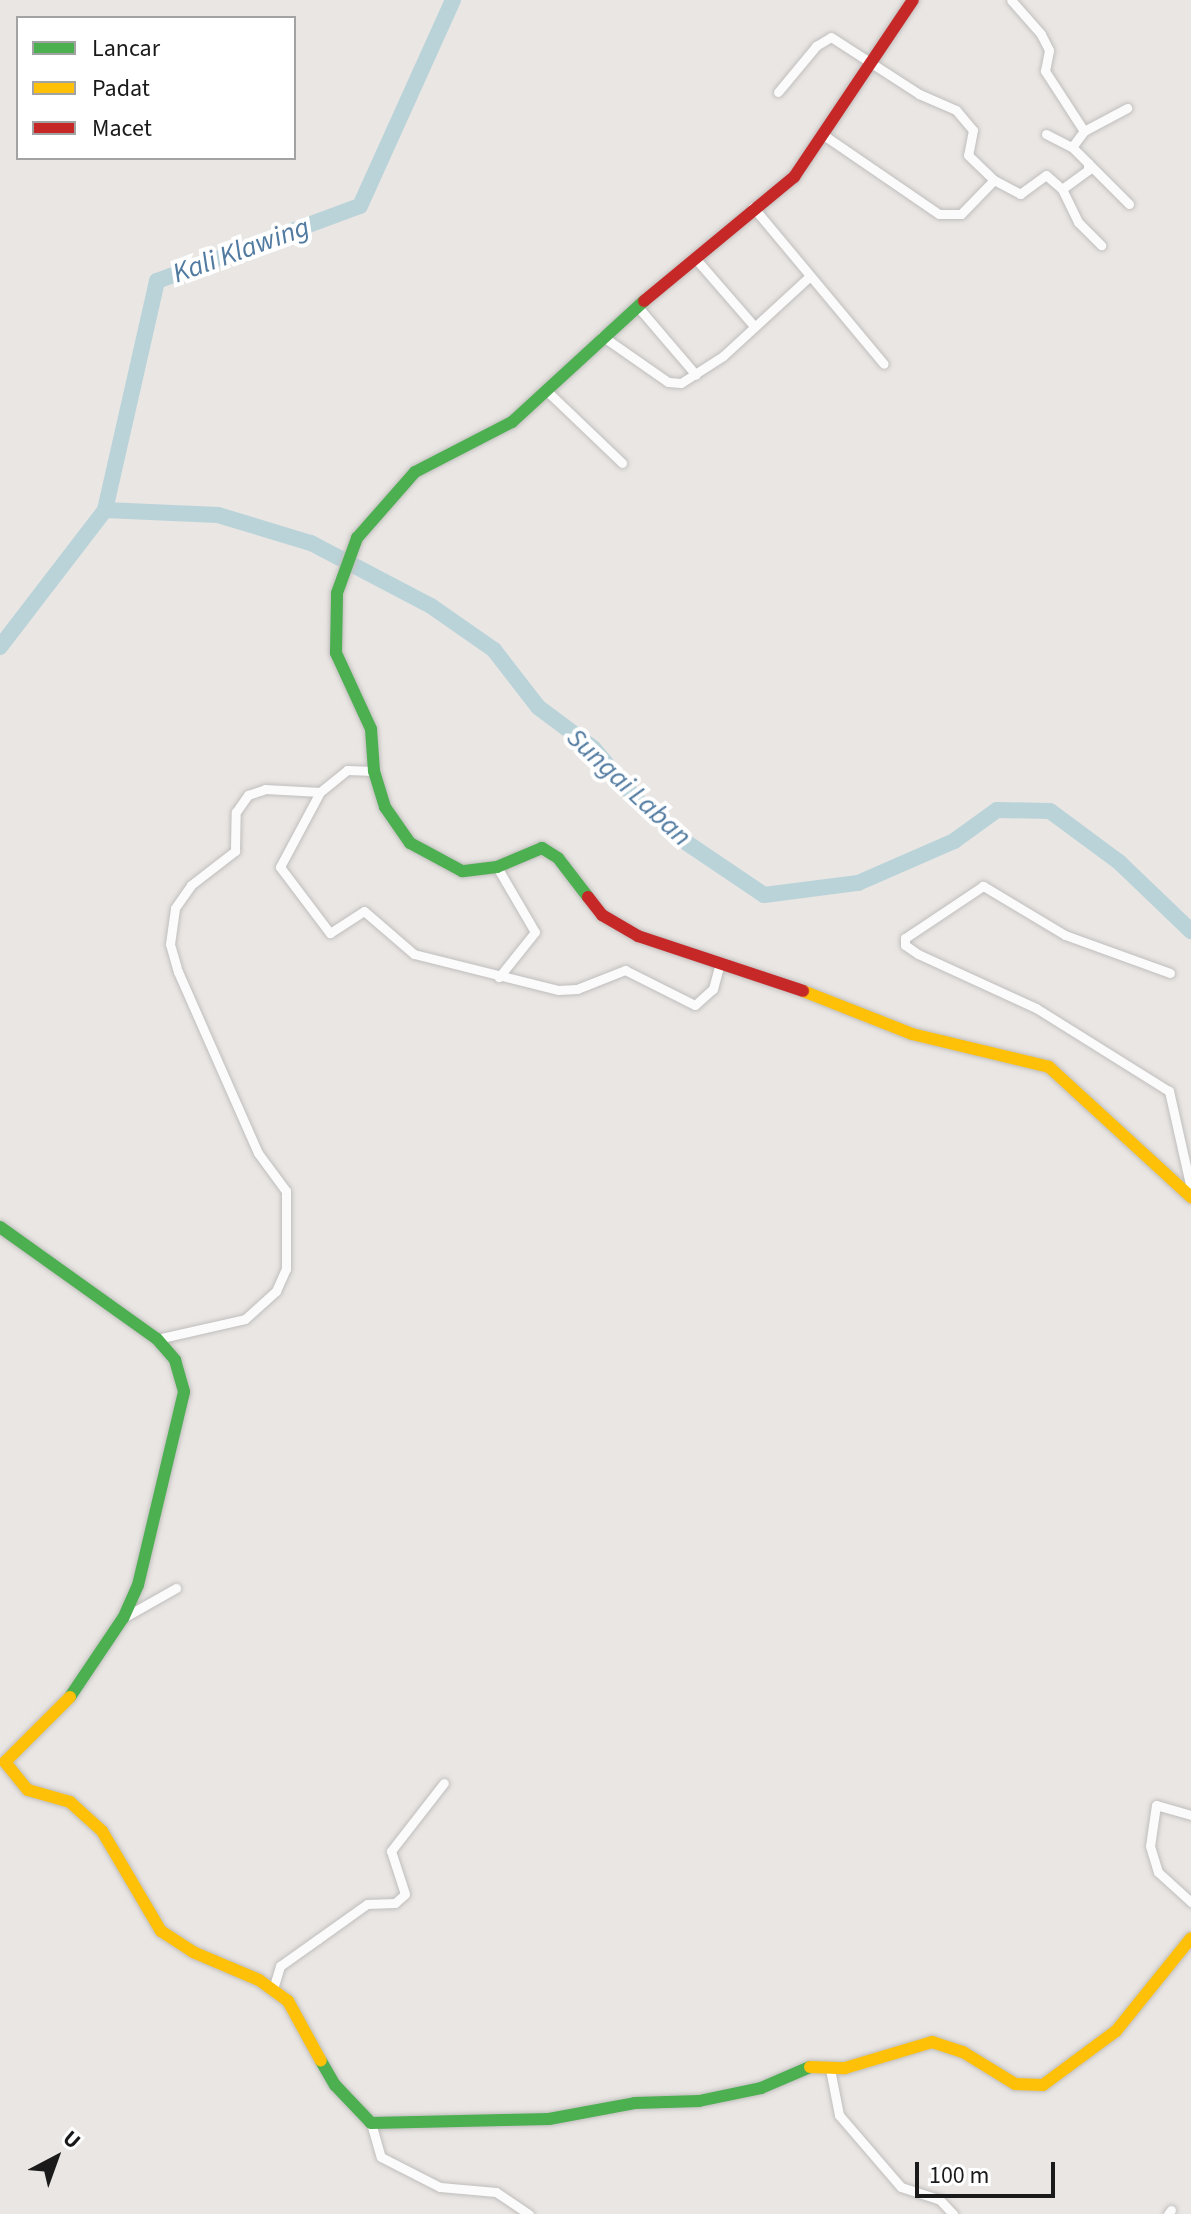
<!DOCTYPE html>
<html>
<head>
<meta charset="utf-8">
<style>
  body { margin:0 }
  #map { position:relative; width:1191px; height:2214px; overflow:hidden; background:#e9e6e3; font-family:"Source Sans 3",sans-serif }
  div>[style] { position:absolute }
  .river>* { height:16px; margin:-8px; padding:0 8px; transform-origin:8px; border-radius:8px; background:#b9d3d9 }
  .roads { filter:drop-shadow(0 0 2px #c0bebd) drop-shadow(0 0 2px #c0bebd) }
  .street>* { height:9px; margin:-4.5px; padding:0 4.5px; transform-origin:4.5px; border-radius:4.5px; background:#fcfbfb }
  .fast>* { height:12px; margin:-6px; padding:0 6px; transform-origin:6px; border-radius:6px; background:#4caf50 }
  .slow>* { height:12px; margin:-6px; padding:0 6px; transform-origin:6px; border-radius:6px; background:#ffc107 }
  .jam>* { height:12px; margin:-6px; padding:0 6px; transform-origin:6px; border-radius:6px; background:#c62828 }
  span { translate:-50% -50%; white-space:nowrap; text-align:center; line-height:1.15; -webkit-text-stroke:8px #fff; paint-order:stroke }
  .water-label { font-size:28px; color:#517aa0; font-style:italic }
  .legend { position:absolute; left:16px; top:16px; width:280px; height:144px; box-sizing:border-box; background:#fff; border:2px solid #a3a3a3; margin:0; padding:10px 14px; list-style:none; font-size:24px; color:#1a1a1a }
  .legend li { display:flex; align-items:center; gap:16px; height:40px }
  .legend b { width:40px; border:2px solid #a3a3a3 }
  .north { position:absolute; left:16px; top:2118px; width:80px; height:80px; -webkit-text-stroke:6px #fff; paint-order:stroke; rotate:41deg; font-size:22px; font-weight:700; line-height:32px; text-align:center; color:#1a1a1a }
  .north::after { content:''; display:block; margin:auto; width:28px; height:36px; background:#1a1a1a; clip-path:polygon(50% 0,100% 100%,50% 72%,0 100%) }
  .scale { position:absolute; left:915px; top:2162px; width:140px; height:36px; box-sizing:border-box; border:4px solid #1a1a1a; border-top:0; padding-left:10px; font-size:24px; line-height:28px; white-space:nowrap; color:#1a1a1a; -webkit-text-stroke:6px #fff; paint-order:stroke }
</style>
</head>
<body>
<div id="map">
  <div class="river">
    <div style="left:105px;top:510px;width:113px;rotate:2.5deg"></div>
    <div style="left:218px;top:515px;width:97px;rotate:16.8deg"></div>
    <div style="left:311px;top:543px;width:136px;rotate:27.7deg"></div>
    <div style="left:431px;top:606px;width:77px;rotate:34.9deg"></div>
    <div style="left:494px;top:650px;width:72px;rotate:52.3deg"></div>
    <div style="left:538px;top:707px;width:69px;rotate:36.7deg"></div>
    <div style="left:593px;top:748px;width:70px;rotate:49.7deg"></div>
    <div style="left:638px;top:801px;width:65px;rotate:40.6deg"></div>
    <div style="left:687px;top:843px;width:93px;rotate:34deg"></div>
    <div style="left:764px;top:895px;width:95px;rotate:-7.3deg"></div>
    <div style="left:858px;top:883px;width:105px;rotate:-23.6deg"></div>
    <div style="left:954px;top:841px;width:53px;rotate:-35.8deg"></div>
    <div style="left:997px;top:810px;width:53px;rotate:1.1deg"></div>
    <div style="left:1050px;top:811px;width:86px;rotate:36.5deg"></div>
    <div style="left:1119px;top:862px;width:100px;rotate:43.8deg"></div>
    <div style="left:0;top:647px;width:173px;rotate:-52.5deg"></div>
    <div style="left:105px;top:510px;width:235px;rotate:-77.2deg"></div>
    <div style="left:157px;top:281px;width:216px;rotate:-20.3deg"></div>
    <div style="left:360px;top:206px;width:226px;rotate:-65.7deg"></div>
  </div>
  <div class="roads">
    <div class="street">
      <div style="left:778px;top:92px;width:60px;rotate:-50.4deg"></div>
      <div style="left:816px;top:46px;width:17px;rotate:-31deg"></div>
      <div style="left:831px;top:37px;width:105px;rotate:32.9deg"></div>
      <div style="left:919px;top:94px;width:40px;rotate:23.4deg"></div>
      <div style="left:956px;top:110px;width:26px;rotate:50deg"></div>
      <div style="left:973px;top:130px;width:25px;rotate:101deg"></div>
      <div style="left:968px;top:155px;width:36px;rotate:44deg"></div>
      <div style="left:994px;top:180px;width:30px;rotate:28deg"></div>
      <div style="left:1020px;top:194px;width:32px;rotate:-36deg"></div>
      <div style="left:1046px;top:175px;width:21px;rotate:41deg"></div>
      <div style="left:1062px;top:189px;width:32px;rotate:-36deg"></div>
      <div style="left:1088px;top:170px;width:7px;rotate:-90deg"></div>
      <div style="left:1088px;top:163px;width:23px;rotate:-135deg"></div>
      <div style="left:1072px;top:147px;width:20px;rotate:-53deg"></div>
      <div style="left:1084px;top:131px;width:72px;rotate:-123deg"></div>
      <div style="left:1045px;top:71px;width:21px;rotate:-79deg"></div>
      <div style="left:1049px;top:50px;width:18px;rotate:-117deg"></div>
      <div style="left:1041px;top:34px;width:45px;rotate:-131.4deg"></div>
      <div style="left:1084px;top:131px;width:49px;rotate:-28.1deg"></div>
      <div style="left:1046px;top:134px;width:29px;rotate:27deg"></div>
      <div style="left:825px;top:136px;width:138px;rotate:34.4deg"></div>
      <div style="left:939px;top:214px;width:22px"></div>
      <div style="left:961px;top:214px;width:47px;rotate:-45.9deg"></div>
      <div style="left:1088px;top:163px;width:58px;rotate:45deg"></div>
      <div style="left:1062px;top:189px;width:37px;rotate:64deg"></div>
      <div style="left:1078px;top:222px;width:33px;rotate:45deg"></div>
      <div style="left:753px;top:207px;width:204px;rotate:50.2deg"></div>
      <div style="left:695px;top:258px;width:91px;rotate:49deg"></div>
      <div style="left:638px;top:307px;width:89px;rotate:49.5deg"></div>
      <div style="left:602px;top:336px;width:80px;rotate:34.9deg"></div>
      <div style="left:668px;top:382px;width:13px;rotate:4deg"></div>
      <div style="left:681px;top:383px;width:50px;rotate:-32.7deg"></div>
      <div style="left:723px;top:356px;width:118px;rotate:-42.6deg"></div>
      <div style="left:547px;top:391px;width:104px;rotate:43.8deg"></div>
      <div style="left:320px;top:792px;width:85px;rotate:118.1deg"></div>
      <div style="left:280px;top:867px;width:83px;rotate:52.9deg"></div>
      <div style="left:330px;top:933px;width:40px;rotate:-32.9deg"></div>
      <div style="left:364px;top:911px;width:66px;rotate:40.7deg"></div>
      <div style="left:414px;top:954px;width:148px;rotate:14deg"></div>
      <div style="left:558px;top:990px;width:19px;rotate:-3deg"></div>
      <div style="left:577px;top:989px;width:52px;rotate:-21.6deg"></div>
      <div style="left:625px;top:970px;width:78px;rotate:26.6deg"></div>
      <div style="left:695px;top:1005px;width:24px;rotate:-42deg"></div>
      <div style="left:713px;top:989px;width:24px;rotate:-75deg"></div>
      <div style="left:497px;top:867px;width:75px;rotate:59.7deg"></div>
      <div style="left:535px;top:932px;width:58px;rotate:128.7deg"></div>
      <div style="left:1170px;top:973px;width:112px;rotate:-160.1deg"></div>
      <div style="left:1065px;top:935px;width:96px;rotate:-149.1deg"></div>
      <div style="left:983px;top:886px;width:94px;rotate:146.3deg"></div>
      <div style="left:905px;top:938px;width:7px;rotate:90deg"></div>
      <div style="left:905px;top:945px;width:16px;rotate:35deg"></div>
      <div style="left:918px;top:954px;width:130px;rotate:24.6deg"></div>
      <div style="left:1036px;top:1008px;width:157px;rotate:32deg"></div>
      <div style="left:1169px;top:1091px;width:100px;rotate:77.3deg"></div>
      <div style="left:157px;top:1339px;width:90px;rotate:-12.8deg"></div>
      <div style="left:245px;top:1319px;width:42px;rotate:-42.1deg"></div>
      <div style="left:276px;top:1291px;width:24px;rotate:-66deg"></div>
      <div style="left:286px;top:1269px;width:78px;rotate:-90deg"></div>
      <div style="left:286px;top:1191px;width:47px;rotate:-126.4deg"></div>
      <div style="left:258px;top:1153px;width:198px;rotate:-113.8deg"></div>
      <div style="left:178px;top:972px;width:29px;rotate:-106deg"></div>
      <div style="left:170px;top:944px;width:36px;rotate:-82deg"></div>
      <div style="left:175px;top:908px;width:28px;rotate:-55deg"></div>
      <div style="left:191px;top:885px;width:56px;rotate:-37.7deg"></div>
      <div style="left:235px;top:851px;width:39px;rotate:-89deg"></div>
      <div style="left:236px;top:812px;width:21px;rotate:-55deg"></div>
      <div style="left:248px;top:795px;width:18px;rotate:-19deg"></div>
      <div style="left:265px;top:789px;width:55px;rotate:3.1deg"></div>
      <div style="left:320px;top:792px;width:35px;rotate:-39deg"></div>
      <div style="left:347px;top:770px;width:27px;rotate:2deg"></div>
      <div style="left:123px;top:1618px;width:61px;rotate:-29.5deg"></div>
      <div style="left:1191px;top:1815px;width:36px;rotate:-164deg"></div>
      <div style="left:1156px;top:1805px;width:41px;rotate:98.3deg"></div>
      <div style="left:1150px;top:1846px;width:27px;rotate:73deg"></div>
      <div style="left:1158px;top:1872px;width:45px;rotate:42.3deg"></div>
      <div style="left:273px;top:1989px;width:24px;rotate:-73deg"></div>
      <div style="left:280px;top:1966px;width:47px;rotate:-35.4deg"></div>
      <div style="left:318px;top:1939px;width:60px;rotate:-35.5deg"></div>
      <div style="left:367px;top:1904px;width:28px;rotate:-2deg"></div>
      <div style="left:395px;top:1903px;width:13px;rotate:-42deg"></div>
      <div style="left:405px;top:1894px;width:45px;rotate:-108deg"></div>
      <div style="left:391px;top:1851px;width:86px;rotate:-52.1deg"></div>
      <div style="left:830px;top:2069px;width:47px;rotate:78.9deg"></div>
      <div style="left:839px;top:2115px;width:95px;rotate:49.3deg"></div>
      <div style="left:901px;top:2187px;width:40px;rotate:18deg"></div>
      <div style="left:939px;top:2199px;width:21px;rotate:47deg"></div>
      <div style="left:371px;top:2123px;width:35px;rotate:74deg"></div>
      <div style="left:381px;top:2157px;width:66px;rotate:27deg"></div>
      <div style="left:440px;top:2187px;width:56px;rotate:5.1deg"></div>
      <div style="left:496px;top:2192px;width:40px;rotate:34deg"></div>
      <div style="left:1168px;top:2214px;width:5px;rotate:-53deg"></div>
    </div>
    <div class="fast">
      <div style="left:588px;top:897px;width:49px;rotate:-127.6deg"></div>
      <div style="left:558px;top:858px;width:19px;rotate:-148deg"></div>
      <div style="left:542px;top:848px;width:49px;rotate:157.1deg"></div>
      <div style="left:497px;top:867px;width:35px;rotate:173deg"></div>
      <div style="left:462px;top:871px;width:59px;rotate:-151.7deg"></div>
      <div style="left:410px;top:843px;width:44px;rotate:-124.8deg"></div>
      <div style="left:385px;top:807px;width:38px;rotate:-107deg"></div>
      <div style="left:374px;top:771px;width:42px;rotate:-94.1deg"></div>
      <div style="left:371px;top:729px;width:84px;rotate:-114.7deg"></div>
      <div style="left:336px;top:653px;width:60px;rotate:-89deg"></div>
      <div style="left:337px;top:593px;width:59px;rotate:-70deg"></div>
      <div style="left:357px;top:538px;width:88px;rotate:-48.7deg"></div>
      <div style="left:415px;top:472px;width:109px;rotate:-27.3deg"></div>
      <div style="left:512px;top:422px;width:179px;rotate:-42.5deg"></div>
      <div style="left:0;top:1227px;width:193px;rotate:35.5deg"></div>
      <div style="left:157px;top:1339px;width:28px;rotate:49deg"></div>
      <div style="left:175px;top:1360px;width:33px;rotate:74deg"></div>
      <div style="left:184px;top:1392px;width:198px;rotate:103.4deg"></div>
      <div style="left:138px;top:1585px;width:36px;rotate:114deg"></div>
      <div style="left:123px;top:1618px;width:95px;rotate:123.9deg"></div>
      <div style="left:321px;top:2061px;width:28px;rotate:60deg"></div>
      <div style="left:335px;top:2085px;width:52px;rotate:46.5deg"></div>
      <div style="left:371px;top:2123px;width:178px;rotate:-1.3deg"></div>
      <div style="left:549px;top:2119px;width:87px;rotate:-10.5deg"></div>
      <div style="left:635px;top:2103px;width:64px;rotate:-1.8deg"></div>
      <div style="left:699px;top:2101px;width:63px;rotate:-11.8deg"></div>
      <div style="left:761px;top:2088px;width:53px;rotate:-23.2deg"></div>
    </div>
    <div class="slow">
      <div style="left:803px;top:991px;width:117px;rotate:21.5deg"></div>
      <div style="left:912px;top:1034px;width:141px;rotate:13.5deg"></div>
      <div style="left:1049px;top:1067px;width:193px;rotate:42.5deg"></div>
      <div style="left:70px;top:1697px;width:92px;rotate:135deg"></div>
      <div style="left:5px;top:1762px;width:36px;rotate:51deg"></div>
      <div style="left:28px;top:1790px;width:44px;rotate:15.9deg"></div>
      <div style="left:70px;top:1802px;width:43px;rotate:42.2deg"></div>
      <div style="left:102px;top:1831px;width:116px;rotate:59.5deg"></div>
      <div style="left:161px;top:1931px;width:38px;rotate:33deg"></div>
      <div style="left:193px;top:1952px;width:72px;rotate:23deg"></div>
      <div style="left:259px;top:1980px;width:36px;rotate:36deg"></div>
      <div style="left:288px;top:2001px;width:68px;rotate:61.2deg"></div>
      <div style="left:810px;top:2067px;width:35px;rotate:2deg"></div>
      <div style="left:845px;top:2068px;width:91px;rotate:-16.6deg"></div>
      <div style="left:932px;top:2042px;width:33px;rotate:18deg"></div>
      <div style="left:963px;top:2052px;width:61px;rotate:31.6deg"></div>
      <div style="left:1015px;top:2084px;width:28px;rotate:2deg"></div>
      <div style="left:1043px;top:2085px;width:91px;rotate:-36.5deg"></div>
      <div style="left:1116px;top:2031px;width:119px;rotate:-51.1deg"></div>
    </div>
    <div class="jam">
      <div style="left:644px;top:301px;width:195px;rotate:-39.6deg"></div>
      <div style="left:794px;top:177px;width:213px;rotate:-56.1deg"></div>
      <div style="left:588px;top:897px;width:23px;rotate:52deg"></div>
      <div style="left:602px;top:915px;width:42px;rotate:30.3deg"></div>
      <div style="left:638px;top:936px;width:174px;rotate:18.4deg"></div>
    </div>
  </div>
  <div class="water-label">
    <span style="left:241px;top:250px;rotate:-20deg">Kali Klawing</span>
    <span style="left:629px;top:787px;rotate:43deg">Sungai Laban</span>
  </div>
  <ul class="legend">
  <li><b style="height:10px;background:#4caf50"></b>Lancar</li>
  <li><b style="height:10px;background:#ffc107"></b>Padat</li>
  <li><b style="height:10px;background:#c62828"></b>Macet</li>
  </ul>
  <div class="north">U</div>
  <div class="scale">100 m</div>
</div>
</body>
</html>
